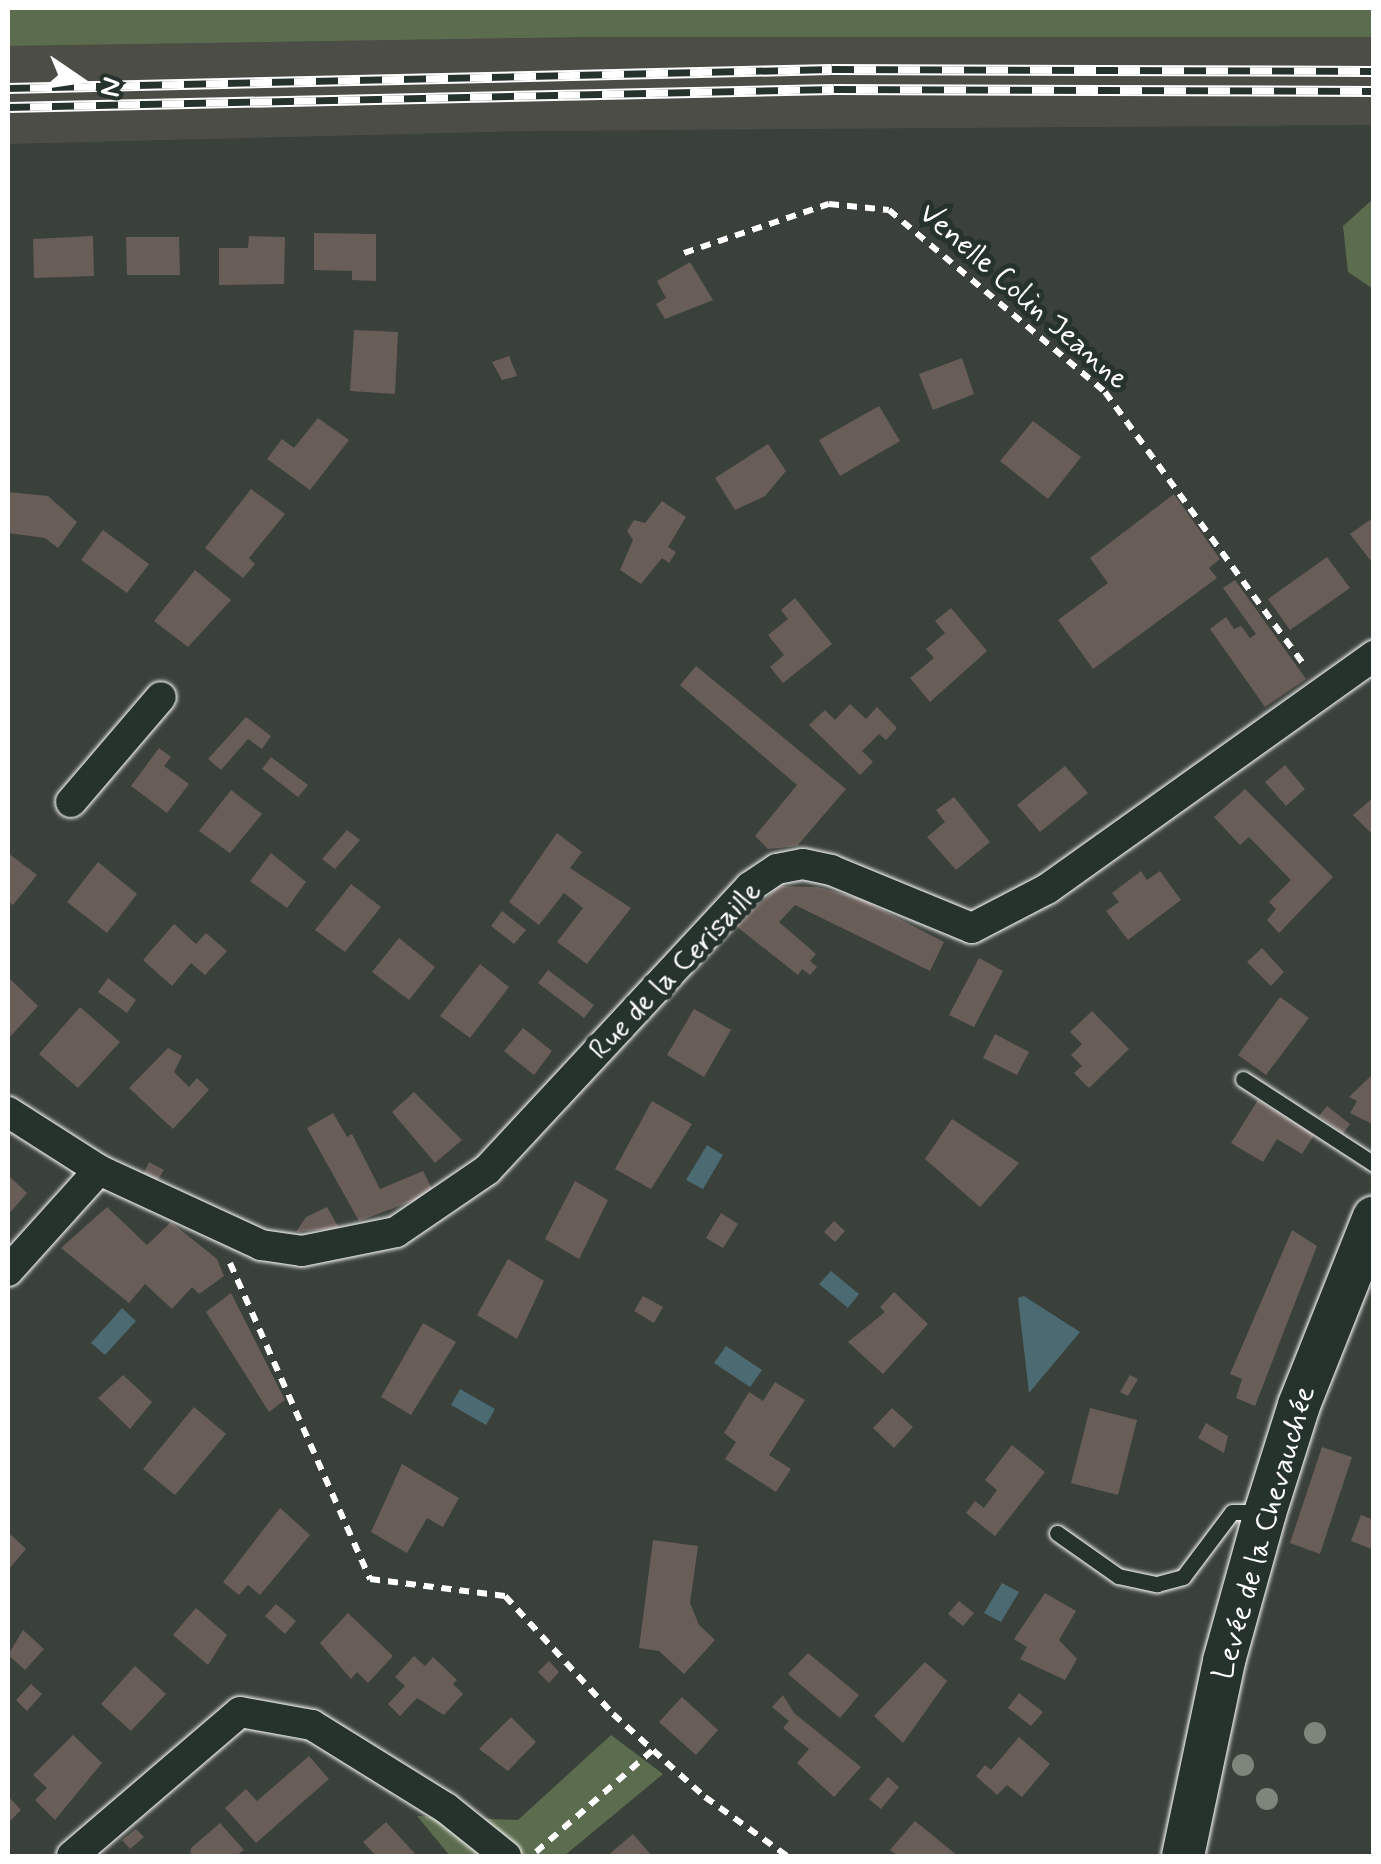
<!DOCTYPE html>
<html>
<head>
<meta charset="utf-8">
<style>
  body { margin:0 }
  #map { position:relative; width:1381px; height:1864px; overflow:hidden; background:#3a403a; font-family:Mynerve,sans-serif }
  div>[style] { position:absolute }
  .built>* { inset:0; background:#4c4d47 }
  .green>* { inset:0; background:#5c6c4e }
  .water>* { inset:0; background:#4c6a72 }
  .building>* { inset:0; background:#695d58 }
  .path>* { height:6px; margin-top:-3px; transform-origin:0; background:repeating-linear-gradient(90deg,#fff 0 10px,transparent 0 18px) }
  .roads { filter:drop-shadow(0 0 2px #fff) drop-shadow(0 0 2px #fff) }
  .lane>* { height:15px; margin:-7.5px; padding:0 7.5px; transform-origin:7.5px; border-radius:7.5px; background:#26332d }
  .street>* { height:30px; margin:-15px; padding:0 15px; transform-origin:15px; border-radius:15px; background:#26332d }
  .secondary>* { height:42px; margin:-21px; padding:0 21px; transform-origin:21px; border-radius:21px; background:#26332d }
  .rail>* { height:11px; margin-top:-5.5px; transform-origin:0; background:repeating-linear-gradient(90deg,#26332d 0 22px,#fff 0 44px); box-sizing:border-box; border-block:2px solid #fff }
  .trees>* { width:22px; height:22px; margin:-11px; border-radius:50%; background:#7e857a }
  span { translate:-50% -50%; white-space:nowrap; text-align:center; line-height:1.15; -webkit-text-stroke:10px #26332d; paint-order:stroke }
  .street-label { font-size:30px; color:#fff }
  .frame { position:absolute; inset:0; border:10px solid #fff; pointer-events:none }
  .north { position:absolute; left:30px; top:30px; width:100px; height:100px; -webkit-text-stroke:8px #26332d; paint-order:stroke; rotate:103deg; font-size:28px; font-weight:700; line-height:40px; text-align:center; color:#fff }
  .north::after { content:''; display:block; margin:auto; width:35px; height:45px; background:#fff; clip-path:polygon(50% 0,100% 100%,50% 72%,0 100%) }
</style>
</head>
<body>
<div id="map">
  <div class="built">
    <div style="clip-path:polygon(594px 37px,1373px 37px,1373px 125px,528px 131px,8px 144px,8px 46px)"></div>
  </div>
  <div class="green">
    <div style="clip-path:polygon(8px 8px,1373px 8px,1374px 37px,594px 37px,8px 46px)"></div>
    <div style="clip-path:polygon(1373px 199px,1373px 289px,1348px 272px,1343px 226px)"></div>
    <div style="clip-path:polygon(611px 1735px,663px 1774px,564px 1856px,450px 1856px,417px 1816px,518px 1820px)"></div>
  </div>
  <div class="water">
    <div style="clip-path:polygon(707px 1145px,723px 1155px,703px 1189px,686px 1180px)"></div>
    <div style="clip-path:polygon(831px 1271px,859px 1294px,848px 1308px,819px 1284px)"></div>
    <div style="clip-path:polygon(1024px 1296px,1080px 1332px,1029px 1393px,1018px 1298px)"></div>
    <div style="clip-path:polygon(122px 1308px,136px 1321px,105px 1355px,91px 1343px)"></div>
    <div style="clip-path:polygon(726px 1346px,762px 1370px,750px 1387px,714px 1363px)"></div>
    <div style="clip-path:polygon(460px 1389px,495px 1409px,486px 1425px,451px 1405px)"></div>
    <div style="clip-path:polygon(1002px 1583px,1019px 1592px,1001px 1622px,984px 1613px)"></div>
  </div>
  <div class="building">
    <div style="clip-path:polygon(314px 233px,376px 234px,376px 281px,352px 280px,352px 271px,314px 270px)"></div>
    <div style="clip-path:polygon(93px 236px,94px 276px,34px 278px,33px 239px)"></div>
    <div style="clip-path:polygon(249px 236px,285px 237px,284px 284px,219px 285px,219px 248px,248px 248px)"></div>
    <div style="clip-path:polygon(126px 237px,179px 237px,180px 275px,127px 275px)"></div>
    <div style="clip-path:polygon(690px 262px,713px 300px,665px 319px,656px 304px,666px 298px,657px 281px)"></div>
    <div style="clip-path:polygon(354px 330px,398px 332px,395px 394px,350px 391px)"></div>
    <div style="clip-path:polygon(509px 356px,517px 376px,502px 380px,492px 362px)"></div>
    <div style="clip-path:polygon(962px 358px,974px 394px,933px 410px,919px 374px)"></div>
    <div style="clip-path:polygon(879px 406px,900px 441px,840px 476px,819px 440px)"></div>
    <div style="clip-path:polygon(318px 418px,349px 440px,310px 490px,267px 459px,282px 439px,294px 448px)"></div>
    <div style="clip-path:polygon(1033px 421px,1081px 457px,1048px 499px,1000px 461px)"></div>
    <div style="clip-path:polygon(768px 444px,786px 471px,765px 496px,735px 510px,715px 478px)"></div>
    <div style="clip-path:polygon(251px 489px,285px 514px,249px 558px,255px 564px,243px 578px,205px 548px)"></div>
    <div style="clip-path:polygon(8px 492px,48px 496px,77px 522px,58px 548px,45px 538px,8px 533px)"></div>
    <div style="clip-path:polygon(1174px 494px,1220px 559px,1209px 568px,1217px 578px,1093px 669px,1058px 620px,1108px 583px,1090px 558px)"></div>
    <div style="clip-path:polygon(662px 501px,686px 517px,668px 547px,676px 552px,669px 563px,662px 558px,641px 584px,620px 570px,633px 540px,627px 531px,634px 520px,645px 523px)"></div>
    <div style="clip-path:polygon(1374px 517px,1374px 565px,1350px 534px)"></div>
    <div style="clip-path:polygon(103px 530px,149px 564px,127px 593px,81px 560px)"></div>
    <div style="clip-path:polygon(1327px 557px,1350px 588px,1290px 630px,1268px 599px)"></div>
    <div style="clip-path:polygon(195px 570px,231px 600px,188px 647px,154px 621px)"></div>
    <div style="clip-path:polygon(1235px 580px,1306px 679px,1265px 707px,1210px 629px,1226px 617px,1234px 629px,1241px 626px,1250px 638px,1256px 634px,1223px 588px)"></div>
    <div style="clip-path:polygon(795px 598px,832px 644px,783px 683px,770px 667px,784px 655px,768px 635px,788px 619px,781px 610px)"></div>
    <div style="clip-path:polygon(951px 608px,987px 651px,930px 702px,910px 678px,934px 658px,926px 649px,945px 633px,935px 621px)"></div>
    <div style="clip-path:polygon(696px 666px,846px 789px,797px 846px,768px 849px,755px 836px,797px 785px,680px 685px)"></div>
    <div style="clip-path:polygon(850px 704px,866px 719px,877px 707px,897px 728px,886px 740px,879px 734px,862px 751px,873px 762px,860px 775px,809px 725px,825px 710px,835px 720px)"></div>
    <div style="clip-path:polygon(246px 717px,271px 736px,262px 749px,248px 739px,221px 770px,208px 759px)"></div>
    <div style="clip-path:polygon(159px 748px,171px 757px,164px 766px,189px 784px,167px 813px,131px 786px)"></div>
    <div style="clip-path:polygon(271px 757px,308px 785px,298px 797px,262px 769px)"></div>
    <div style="clip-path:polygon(1285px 765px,1305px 789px,1286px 806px,1265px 782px)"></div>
    <div style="clip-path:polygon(1065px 766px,1088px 793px,1040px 832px,1017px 805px)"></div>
    <div style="clip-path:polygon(1245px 789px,1333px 877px,1279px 933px,1267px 920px,1276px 909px,1269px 902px,1291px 880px,1249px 837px,1240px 845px,1214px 817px)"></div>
    <div style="clip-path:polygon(231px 790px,262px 814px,230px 853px,199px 831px)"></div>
    <div style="clip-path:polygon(954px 797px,990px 842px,956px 870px,927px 837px,945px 822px,936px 810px)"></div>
    <div style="clip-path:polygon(1374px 797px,1374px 836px,1353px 815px)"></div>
    <div style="clip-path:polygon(347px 830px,360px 840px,335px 869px,322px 859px)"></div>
    <div style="clip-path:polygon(557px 833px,582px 852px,570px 868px,631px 908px,587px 964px,557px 942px,583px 908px,564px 893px,539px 925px,509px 902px)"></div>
    <div style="clip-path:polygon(8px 853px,37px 875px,13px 905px,8px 901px)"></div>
    <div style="clip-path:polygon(271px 853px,306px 882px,287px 908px,250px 881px)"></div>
    <div style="clip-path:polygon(98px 862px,137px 894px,107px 933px,67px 902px)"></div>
    <div style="clip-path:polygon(1141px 871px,1147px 880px,1160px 871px,1181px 900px,1128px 940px,1106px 911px,1119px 902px,1112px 893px)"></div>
    <div style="clip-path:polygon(351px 884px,381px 907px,345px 952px,315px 930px)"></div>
    <div style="clip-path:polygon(779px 886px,818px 887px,861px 899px,944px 942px,930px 971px,795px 905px,779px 922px,816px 954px,810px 961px,817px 967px,810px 975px,802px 969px,798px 975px,736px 926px)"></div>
    <div style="clip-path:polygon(502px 911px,526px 930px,514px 944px,491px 926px)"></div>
    <div style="clip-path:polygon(174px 924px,196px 944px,206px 933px,227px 951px,205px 975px,191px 963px,172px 986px,143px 960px)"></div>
    <div style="clip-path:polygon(399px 938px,435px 967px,409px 1000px,372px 972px)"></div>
    <div style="clip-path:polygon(1262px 948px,1284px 972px,1271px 986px,1247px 962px)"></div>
    <div style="clip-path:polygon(979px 958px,1003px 971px,974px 1027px,949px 1015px)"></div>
    <div style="clip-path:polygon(480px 964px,509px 987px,470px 1038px,440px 1016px)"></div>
    <div style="clip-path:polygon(548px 970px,594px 1005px,584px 1018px,538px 983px)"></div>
    <div style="clip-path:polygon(8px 977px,38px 1006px,8px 1039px)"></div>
    <div style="clip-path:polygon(108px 978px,136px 1000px,127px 1013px,98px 992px)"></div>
    <div style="clip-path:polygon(1280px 997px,1309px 1018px,1266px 1075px,1238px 1055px)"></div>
    <div style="clip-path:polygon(80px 1007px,120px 1042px,78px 1088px,39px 1054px)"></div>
    <div style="clip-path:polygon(694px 1009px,731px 1030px,704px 1077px,667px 1055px)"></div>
    <div style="clip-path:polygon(1092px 1011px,1129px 1049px,1089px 1088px,1074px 1073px,1082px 1066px,1071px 1055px,1082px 1044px,1070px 1032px)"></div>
    <div style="clip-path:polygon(523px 1028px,552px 1051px,534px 1075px,504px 1051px)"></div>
    <div style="clip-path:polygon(995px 1034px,1029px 1052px,1017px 1075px,983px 1058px)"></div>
    <div style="clip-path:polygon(168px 1048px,182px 1056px,174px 1072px,189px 1087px,197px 1078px,209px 1090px,173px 1129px,129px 1088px)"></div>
    <div style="clip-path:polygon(1374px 1073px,1374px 1125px,1350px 1113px,1357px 1101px,1349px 1097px)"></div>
    <div style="clip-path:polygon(414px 1092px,462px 1140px,435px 1163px,392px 1112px)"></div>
    <div style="clip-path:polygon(1258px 1100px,1314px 1135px,1302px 1154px,1277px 1139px,1263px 1162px,1231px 1143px)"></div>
    <div style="clip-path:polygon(652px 1101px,692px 1124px,651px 1189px,615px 1169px)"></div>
    <div style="clip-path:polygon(1327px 1106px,1350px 1124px,1343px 1134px,1319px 1116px)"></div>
    <div style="clip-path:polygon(333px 1113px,347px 1137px,352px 1134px,380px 1189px,423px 1171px,434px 1193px,359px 1221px,307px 1128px)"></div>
    <div style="clip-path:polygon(952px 1119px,1019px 1163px,980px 1207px,925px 1159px)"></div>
    <div style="clip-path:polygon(149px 1162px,164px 1170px,156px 1182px,143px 1175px)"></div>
    <div style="clip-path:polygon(8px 1175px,27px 1193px,8px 1215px)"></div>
    <div style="clip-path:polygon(575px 1181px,608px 1200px,579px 1259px,545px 1239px)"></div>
    <div style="clip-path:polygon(107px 1207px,147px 1245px,171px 1222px,217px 1259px,224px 1276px,199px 1294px,192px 1287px,172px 1309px,145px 1284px,129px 1303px,61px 1248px)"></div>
    <div style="clip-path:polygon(327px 1207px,339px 1228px,296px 1232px,306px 1217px)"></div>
    <div style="clip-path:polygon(721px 1213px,738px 1224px,723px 1248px,706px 1238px)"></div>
    <div style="clip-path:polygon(834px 1221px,845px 1231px,835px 1242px,824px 1232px)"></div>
    <div style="clip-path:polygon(1292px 1230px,1317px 1246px,1255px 1406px,1236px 1398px,1242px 1379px,1230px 1374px)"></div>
    <div style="clip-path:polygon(508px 1259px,544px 1281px,517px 1339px,477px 1315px)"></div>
    <div style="clip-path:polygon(894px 1292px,928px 1324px,883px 1374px,848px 1342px,885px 1312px,880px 1307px)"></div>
    <div style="clip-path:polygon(231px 1293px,285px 1400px,269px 1412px,206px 1312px)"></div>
    <div style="clip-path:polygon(643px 1296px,663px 1307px,654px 1323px,634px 1311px)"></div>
    <div style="clip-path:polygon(423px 1323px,456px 1342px,411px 1415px,381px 1397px)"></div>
    <div style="clip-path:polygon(123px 1375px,152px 1402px,130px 1429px,98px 1398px)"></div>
    <div style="clip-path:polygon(1130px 1375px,1138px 1379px,1128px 1396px,1120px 1392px)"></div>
    <div style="clip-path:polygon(775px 1382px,805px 1400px,769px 1455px,791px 1469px,776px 1492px,725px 1459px,736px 1442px,724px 1433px,749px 1392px,763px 1401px)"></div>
    <div style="clip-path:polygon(194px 1407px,226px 1434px,175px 1495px,143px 1469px)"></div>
    <div style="clip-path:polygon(892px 1408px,913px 1427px,894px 1448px,873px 1428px)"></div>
    <div style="clip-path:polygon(1090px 1408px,1137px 1420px,1118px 1495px,1071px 1483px)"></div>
    <div style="clip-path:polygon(1206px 1423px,1228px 1436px,1224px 1453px,1198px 1438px)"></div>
    <div style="clip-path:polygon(1012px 1445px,1045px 1472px,995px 1536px,966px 1513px,975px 1501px,984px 1508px,997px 1490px,985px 1480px)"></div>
    <div style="clip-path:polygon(1322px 1447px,1352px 1457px,1320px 1554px,1290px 1543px)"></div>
    <div style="clip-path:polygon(402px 1464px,459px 1498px,443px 1527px,427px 1518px,407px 1553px,371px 1532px)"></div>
    <div style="clip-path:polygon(280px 1508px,310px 1535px,260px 1595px,248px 1585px,239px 1595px,223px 1582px)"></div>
    <div style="clip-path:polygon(1361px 1515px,1374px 1520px,1374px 1550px,1351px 1541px)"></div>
    <div style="clip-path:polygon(8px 1532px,26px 1549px,8px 1570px)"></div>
    <div style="clip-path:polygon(653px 1540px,698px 1546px,690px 1603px,699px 1625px,715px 1640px,684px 1674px,659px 1651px,639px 1648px)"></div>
    <div style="clip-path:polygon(1045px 1593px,1076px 1611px,1059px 1640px,1077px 1659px,1065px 1680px,1020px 1659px,1027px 1647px,1014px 1639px)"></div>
    <div style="clip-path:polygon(959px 1601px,974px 1613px,963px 1626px,948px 1614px)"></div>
    <div style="clip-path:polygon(276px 1604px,296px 1621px,285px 1634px,265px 1616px)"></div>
    <div style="clip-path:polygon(196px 1608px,227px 1635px,208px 1665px,173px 1635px)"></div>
    <div style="clip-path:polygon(348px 1613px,393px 1656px,368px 1683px,357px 1672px,351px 1679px,320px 1643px)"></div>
    <div style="clip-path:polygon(23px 1630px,44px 1649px,25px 1670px,8px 1655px)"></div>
    <div style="clip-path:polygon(808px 1653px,859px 1695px,840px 1718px,788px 1674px)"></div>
    <div style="clip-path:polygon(414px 1656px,425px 1666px,433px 1657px,457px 1680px,453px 1684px,463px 1694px,444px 1715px,417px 1698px,400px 1716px,388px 1704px,405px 1686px,395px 1677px)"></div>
    <div style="clip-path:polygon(549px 1661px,559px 1672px,549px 1683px,538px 1672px)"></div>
    <div style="clip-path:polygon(925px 1662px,947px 1681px,903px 1743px,874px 1716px)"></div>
    <div style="clip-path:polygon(135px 1666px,166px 1694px,131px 1731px,101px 1704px)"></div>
    <div style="clip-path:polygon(31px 1684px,42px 1694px,27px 1711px,16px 1700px)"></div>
    <div style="clip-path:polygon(1019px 1693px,1043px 1712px,1031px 1726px,1008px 1708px)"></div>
    <div style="clip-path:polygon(783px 1695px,794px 1713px,861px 1767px,834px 1797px,797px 1763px,809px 1749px,783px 1728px,789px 1721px,772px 1707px)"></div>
    <div style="clip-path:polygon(682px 1697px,718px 1730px,696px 1755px,659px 1722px)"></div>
    <div style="clip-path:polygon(511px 1717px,536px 1742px,508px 1771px,479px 1749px)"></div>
    <div style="clip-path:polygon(73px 1735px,102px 1763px,55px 1820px,35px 1800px,47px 1788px,33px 1775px)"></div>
    <div style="clip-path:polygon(1019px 1737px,1050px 1764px,1022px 1797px,1007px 1785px,997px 1795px,976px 1776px,985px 1765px,991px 1770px)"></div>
    <div style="clip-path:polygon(309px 1756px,329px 1779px,256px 1843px,225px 1808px,246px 1789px,257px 1801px)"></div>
    <div style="clip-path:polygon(888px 1777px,899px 1787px,881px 1809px,869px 1799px)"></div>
    <div style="clip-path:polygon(8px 1796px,21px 1810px,8px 1823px)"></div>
    <div style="clip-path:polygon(915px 1821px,958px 1856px,898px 1856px,890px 1850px)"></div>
    <div style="clip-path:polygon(386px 1822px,417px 1856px,376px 1856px,363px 1842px)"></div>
    <div style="clip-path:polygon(220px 1823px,244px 1850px,236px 1856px,190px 1856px,191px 1848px)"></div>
    <div style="clip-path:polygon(136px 1829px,144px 1837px,130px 1849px,122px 1840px)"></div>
    <div style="clip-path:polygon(633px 1834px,652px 1856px,607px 1856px)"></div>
  </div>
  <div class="path">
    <div style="left:684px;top:253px;width:153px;rotate:-18.7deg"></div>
    <div style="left:829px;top:204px;width:60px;rotate:5.7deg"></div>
    <div style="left:889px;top:210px;width:282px;rotate:40.1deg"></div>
    <div style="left:1105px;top:392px;width:341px;rotate:53.9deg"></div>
    <div style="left:230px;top:1263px;width:346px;rotate:66.1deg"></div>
    <div style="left:370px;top:1579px;width:136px;rotate:7.2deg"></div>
    <div style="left:505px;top:1596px;width:160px;rotate:47.5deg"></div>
    <div style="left:613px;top:1714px;width:124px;rotate:42.1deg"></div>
    <div style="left:705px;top:1797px;width:101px;rotate:35.7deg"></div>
    <div style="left:536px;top:1852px;width:155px;rotate:-41.1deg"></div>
  </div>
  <div class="roads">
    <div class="lane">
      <div style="left:1243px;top:1079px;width:156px;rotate:33deg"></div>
      <div style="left:1057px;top:1533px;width:75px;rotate:35.2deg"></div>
      <div style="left:1118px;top:1576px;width:40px;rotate:12deg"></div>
      <div style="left:1157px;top:1584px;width:27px;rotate:-15deg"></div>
      <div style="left:1183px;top:1577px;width:81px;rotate:-53deg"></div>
      <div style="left:1232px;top:1512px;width:29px"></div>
    </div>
    <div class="street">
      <div style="left:71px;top:802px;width:138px;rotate:-49.4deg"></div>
      <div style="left:8px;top:1112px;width:108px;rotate:32.5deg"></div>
      <div style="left:99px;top:1170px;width:179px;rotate:24.8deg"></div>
      <div style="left:261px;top:1245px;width:41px;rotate:8.3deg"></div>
      <div style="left:302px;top:1251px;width:96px;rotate:-11.4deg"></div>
      <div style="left:396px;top:1232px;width:110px;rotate:-34.3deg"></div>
      <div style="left:487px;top:1170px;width:386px;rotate:-47.1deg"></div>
      <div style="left:750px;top:887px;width:32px;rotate:-34deg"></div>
      <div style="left:777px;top:869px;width:26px;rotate:-11deg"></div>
      <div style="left:803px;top:864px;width:29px;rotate:12deg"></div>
      <div style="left:831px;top:870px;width:152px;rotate:22.4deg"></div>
      <div style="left:972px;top:928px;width:85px;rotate:-27.5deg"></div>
      <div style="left:1047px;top:889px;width:402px;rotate:-35.5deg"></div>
      <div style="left:8px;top:1271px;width:136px;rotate:-48deg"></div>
      <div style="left:72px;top:1856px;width:221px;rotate:-40.6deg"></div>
      <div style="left:240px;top:1712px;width:73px;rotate:10.2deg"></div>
      <div style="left:312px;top:1725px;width:158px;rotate:31.8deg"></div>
      <div style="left:446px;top:1808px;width:77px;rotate:38.7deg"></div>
    </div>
    <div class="secondary">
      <div style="left:1183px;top:1856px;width:199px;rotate:-78.1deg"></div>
      <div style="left:1224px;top:1661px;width:154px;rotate:-74.5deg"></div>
      <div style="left:1265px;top:1513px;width:113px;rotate:-72.5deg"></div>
      <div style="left:1299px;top:1405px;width:202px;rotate:-68.3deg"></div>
    </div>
  </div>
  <div class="rail">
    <div style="left:8px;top:88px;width:824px;rotate:-1.32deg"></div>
    <div style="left:832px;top:69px;width:542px;rotate:0.21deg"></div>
    <div style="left:8px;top:107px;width:826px;rotate:-1.25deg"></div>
    <div style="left:834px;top:89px;width:540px;rotate:0.21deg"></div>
  </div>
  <div class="trees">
    <div style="left:1315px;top:1733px"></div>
    <div style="left:1243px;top:1765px"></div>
    <div style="left:1267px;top:1799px"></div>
  </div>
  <div class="street-label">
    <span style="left:1023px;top:297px;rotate:41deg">Venelle Colin Jeanne</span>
    <span style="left:676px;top:971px;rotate:-46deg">Rue de la Cerisaille</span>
    <span style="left:1265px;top:1533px;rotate:-74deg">Levée de la Chevauchée</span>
  </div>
  <div class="frame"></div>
  <div class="north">N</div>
</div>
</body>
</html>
